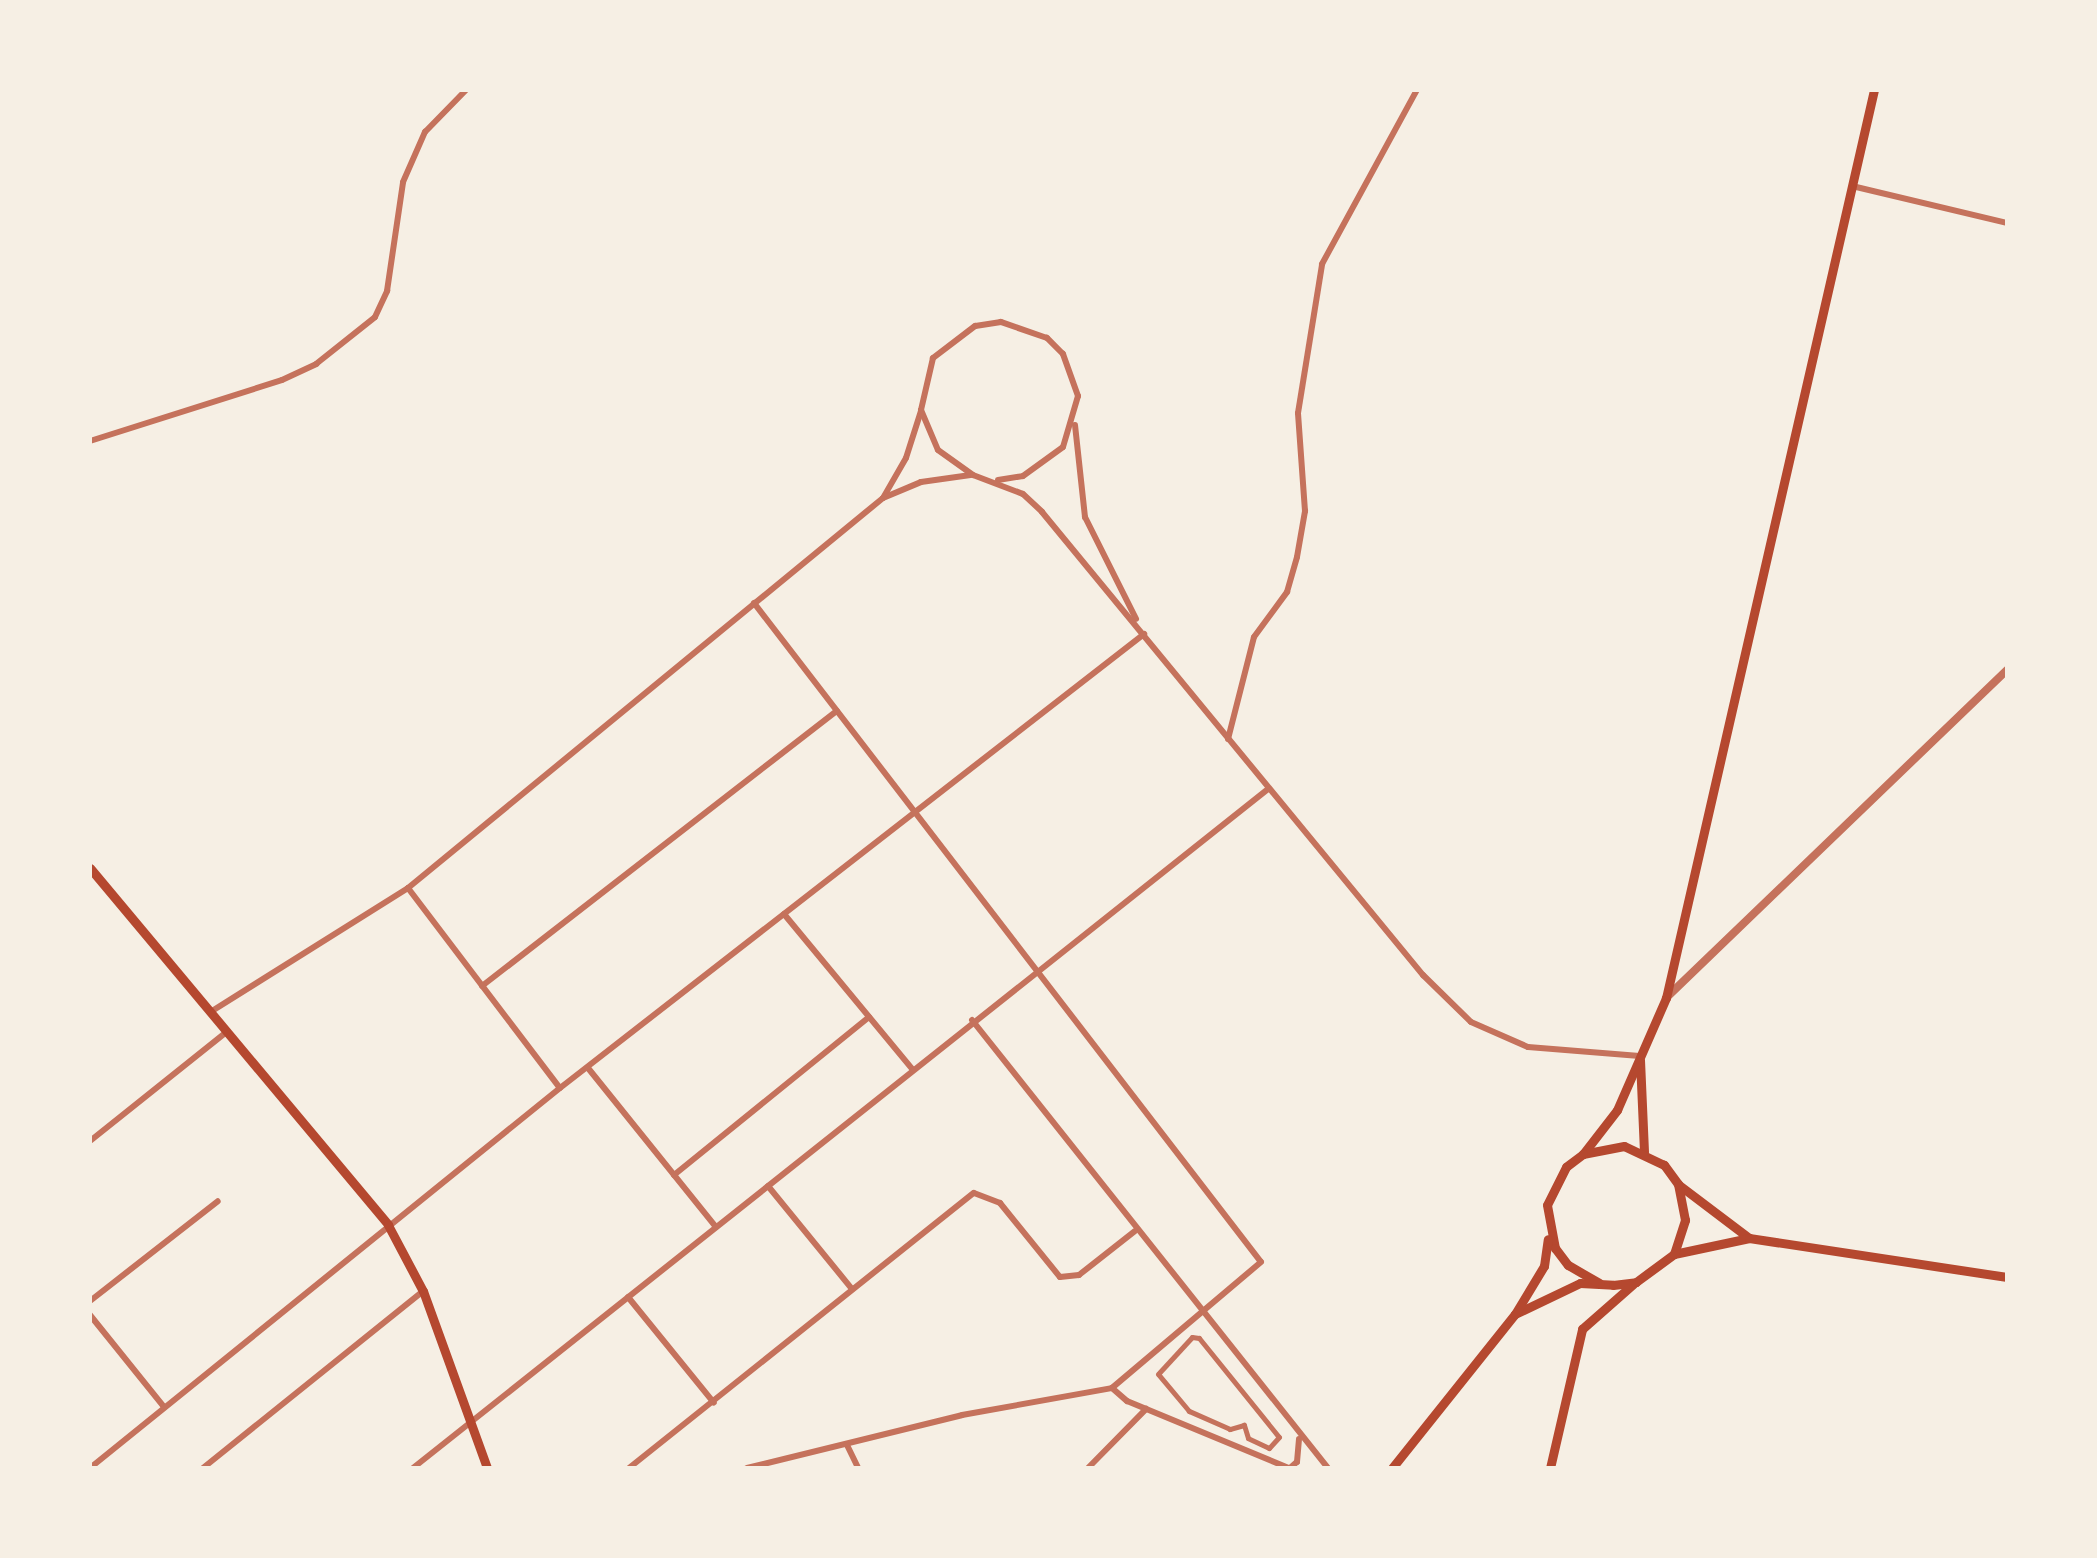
<!DOCTYPE html>
<html>
<head>
<meta charset="utf-8">
<style>
  body { margin:0 }
  #map { position:relative; width:2097px; height:1558px; overflow:hidden; background:#f6efe4; font-family:"Asap Condensed",sans-serif }
  div>[style] { position:absolute }
  .pedestrian>* { height:5px; margin:-2.5px; padding:0 2.5px; transform-origin:2.5px; border-radius:2.5px; background:#c5725c }
  .minor>* { height:6px; margin:-3px; padding:0 3px; transform-origin:3px; border-radius:3px; background:#c5725c }
  .tertiary>* { height:8px; margin:-4px; padding:0 4px; transform-origin:4px; border-radius:4px; background:#c5725c }
  .secondary>* { height:9px; margin:-4.5px; padding:0 4.5px; transform-origin:4.5px; border-radius:4.5px; background:#b5482f }
  span { translate:-50% -50%; white-space:nowrap; text-align:center; line-height:1.15; -webkit-text-stroke:8px #f6efe4; paint-order:stroke }
  .frame { position:absolute; inset:0; border:92px solid #f6efe4; pointer-events:none }
</style>
</head>
<body>
<div id="map">
  <div class="pedestrian">
    <div style="left:1192px;top:1337px;width:7px;rotate:8deg"></div>
    <div style="left:1199px;top:1338px;width:127px;rotate:51.1deg"></div>
    <div style="left:1279px;top:1437px;width:15px;rotate:132deg"></div>
    <div style="left:1269px;top:1448px;width:23px;rotate:-155deg"></div>
    <div style="left:1248px;top:1438px;width:14px;rotate:-107deg"></div>
    <div style="left:1244px;top:1425px;width:15px;rotate:164deg"></div>
    <div style="left:1230px;top:1429px;width:45px;rotate:-156.3deg"></div>
    <div style="left:1189px;top:1411px;width:48px;rotate:-130deg"></div>
    <div style="left:1158px;top:1374px;width:50px;rotate:-47.4deg"></div>
  </div>
  <div class="minor">
    <div style="left:1852px;top:186px;width:159px;rotate:13.4deg"></div>
    <div style="left:921px;top:411px;width:49px;rotate:107.7deg"></div>
    <div style="left:906px;top:458px;width:46px;rotate:119.9deg"></div>
    <div style="left:883px;top:498px;width:41px;rotate:-22.8deg"></div>
    <div style="left:921px;top:482px;width:50px;rotate:-8deg"></div>
    <div style="left:1075px;top:425px;width:93px;rotate:83.8deg"></div>
    <div style="left:1085px;top:517px;width:114px;rotate:63.4deg"></div>
    <div style="left:90px;top:441px;width:201px;rotate:-17.6deg"></div>
    <div style="left:282px;top:380px;width:38px;rotate:-25deg"></div>
    <div style="left:316px;top:364px;width:75px;rotate:-38.5deg"></div>
    <div style="left:375px;top:317px;width:29px;rotate:-65deg"></div>
    <div style="left:387px;top:291px;width:110px;rotate:-81.6deg"></div>
    <div style="left:403px;top:182px;width:55px;rotate:-66.3deg"></div>
    <div style="left:425px;top:132px;width:59px;rotate:-45.7deg"></div>
    <div style="left:998px;top:480px;width:25px;rotate:-9deg"></div>
    <div style="left:1023px;top:476px;width:49px;rotate:-35.9deg"></div>
    <div style="left:1063px;top:447px;width:53px;rotate:-73.6deg"></div>
    <div style="left:1078px;top:396px;width:45px;rotate:-109.7deg"></div>
    <div style="left:1063px;top:354px;width:23px;rotate:-135deg"></div>
    <div style="left:1047px;top:338px;width:49px;rotate:-160.8deg"></div>
    <div style="left:1001px;top:322px;width:26px;rotate:171deg"></div>
    <div style="left:975px;top:326px;width:53px;rotate:142.7deg"></div>
    <div style="left:933px;top:358px;width:53px;rotate:103deg"></div>
    <div style="left:921px;top:410px;width:43px;rotate:67deg"></div>
    <div style="left:938px;top:450px;width:43px;rotate:35.5deg"></div>
    <div style="left:973px;top:475px;width:53px;rotate:20.8deg"></div>
    <div style="left:1023px;top:494px;width:26px;rotate:43deg"></div>
    <div style="left:1042px;top:512px;width:600px;rotate:50.55deg"></div>
    <div style="left:1423px;top:975px;width:67px;rotate:44.4deg"></div>
    <div style="left:1471px;top:1022px;width:62px;rotate:23.7deg"></div>
    <div style="left:1528px;top:1047px;width:112px;rotate:4.6deg"></div>
    <div style="left:754px;top:603px;width:831px;rotate:52.43deg"></div>
    <div style="left:1261px;top:1262px;width:195px;rotate:139.8deg"></div>
    <div style="left:1228px;top:739px;width:105px;rotate:-75.7deg"></div>
    <div style="left:1254px;top:637px;width:56px;rotate:-53.7deg"></div>
    <div style="left:1287px;top:592px;width:36px;rotate:-74deg"></div>
    <div style="left:1297px;top:557px;width:47px;rotate:-80.1deg"></div>
    <div style="left:1305px;top:511px;width:98px;rotate:-94.1deg"></div>
    <div style="left:1298px;top:413px;width:151px;rotate:-80.8deg"></div>
    <div style="left:1322px;top:264px;width:198px;rotate:-61.4deg"></div>
    <div style="left:408px;top:888px;width:251px;rotate:52.8deg"></div>
    <div style="left:784px;top:914px;width:201px;rotate:50.4deg"></div>
    <div style="left:482px;top:986px;width:449px;rotate:-37.8deg"></div>
    <div style="left:212px;top:1011px;width:231px;rotate:-32.1deg"></div>
    <div style="left:408px;top:888px;width:615px;rotate:-39.39deg"></div>
    <div style="left:972px;top:1020px;width:572px;rotate:51.53deg"></div>
    <div style="left:588px;top:1068px;width:204px;rotate:51.2deg"></div>
    <div style="left:90px;top:1141px;width:176px;rotate:-38.6deg"></div>
    <div style="left:674px;top:1175px;width:251px;rotate:-39deg"></div>
    <div style="left:768px;top:1186px;width:133px;rotate:50.8deg"></div>
    <div style="left:628px;top:1297px;width:136px;rotate:50.9deg"></div>
    <div style="left:90px;top:1301px;width:162px;rotate:-38deg"></div>
    <div style="left:90px;top:1315px;width:118px;rotate:51.2deg"></div>
    <div style="left:847px;top:1445px;width:25px;rotate:64deg"></div>
    <div style="left:90px;top:1468px;width:604px;rotate:-38.96deg"></div>
    <div style="left:560px;top:1088px;width:740px;rotate:-37.86deg"></div>
    <div style="left:203px;top:1468px;width:282px;rotate:-38.8deg"></div>
    <div style="left:413px;top:1468px;width:1092px;rotate:-38.45deg"></div>
    <div style="left:629px;top:1468px;width:441px;rotate:-38.6deg"></div>
    <div style="left:974px;top:1193px;width:28px;rotate:21deg"></div>
    <div style="left:1000px;top:1203px;width:95px;rotate:51deg"></div>
    <div style="left:1060px;top:1277px;width:19px;rotate:-6deg"></div>
    <div style="left:1079px;top:1275px;width:71px;rotate:-38.2deg"></div>
    <div style="left:747px;top:1468px;width:221px;rotate:-13.8deg"></div>
    <div style="left:962px;top:1415px;width:152px;rotate:-10.2deg"></div>
    <div style="left:1112px;top:1388px;width:20px;rotate:41deg"></div>
    <div style="left:1127px;top:1401px;width:175px;rotate:22.5deg"></div>
    <div style="left:1088px;top:1468px;width:83px;rotate:-45.5deg"></div>
    <div style="left:1290px;top:1468px;width:9px;rotate:-41deg"></div>
    <div style="left:1297px;top:1462px;width:23px;rotate:-85deg"></div>
  </div>
  <div class="tertiary">
    <div style="left:1666px;top:998px;width:473px;rotate:-43.9deg"></div>
  </div>
  <div class="secondary">
    <div style="left:90px;top:868px;width:465px;rotate:50.1deg"></div>
    <div style="left:388px;top:1225px;width:75px;rotate:62.1deg"></div>
    <div style="left:423px;top:1291px;width:188px;rotate:70.1deg"></div>
    <div style="left:1640px;top:1060px;width:92px;rotate:87.5deg"></div>
    <div style="left:1583px;top:1154px;width:56px;rotate:-52.3deg"></div>
    <div style="left:1617px;top:1110px;width:122px;rotate:-66.4deg"></div>
    <div style="left:1666px;top:998px;width:932px;rotate:-77.1deg"></div>
    <div style="left:1679px;top:1185px;width:88px;rotate:37.1deg"></div>
    <div style="left:1674px;top:1254px;width:77px;rotate:-12deg"></div>
    <div style="left:1749px;top:1238px;width:261px;rotate:8.6deg"></div>
    <div style="left:1515px;top:1314px;width:72px;rotate:-25.5deg"></div>
    <div style="left:1580px;top:1283px;width:33px;rotate:3deg"></div>
    <div style="left:1613px;top:1285px;width:23px;rotate:-7deg"></div>
    <div style="left:1636px;top:1282px;width:47px;rotate:-36.4deg"></div>
    <div style="left:1674px;top:1254px;width:36px;rotate:-72deg"></div>
    <div style="left:1685px;top:1220px;width:37px;rotate:-101deg"></div>
    <div style="left:1678px;top:1184px;width:24px;rotate:-126deg"></div>
    <div style="left:1664px;top:1165px;width:44px;rotate:-154.6deg"></div>
    <div style="left:1624px;top:1146px;width:42px;rotate:169deg"></div>
    <div style="left:1583px;top:1154px;width:21px;rotate:143deg"></div>
    <div style="left:1566px;top:1167px;width:42px;rotate:116.6deg"></div>
    <div style="left:1547px;top:1205px;width:44px;rotate:79.5deg"></div>
    <div style="left:1555px;top:1248px;width:21px;rotate:53deg"></div>
    <div style="left:1568px;top:1265px;width:36px;rotate:30deg"></div>
    <div style="left:1392px;top:1468px;width:197px;rotate:-51.4deg"></div>
    <div style="left:1515px;top:1314px;width:56px;rotate:-58.9deg"></div>
    <div style="left:1544px;top:1266px;width:27px;rotate:-82deg"></div>
    <div style="left:1550px;top:1468px;width:143px;rotate:-77deg"></div>
    <div style="left:1582px;top:1329px;width:68px;rotate:-41.4deg"></div>
  </div>
  <div class="frame"></div>
</div>
</body>
</html>
